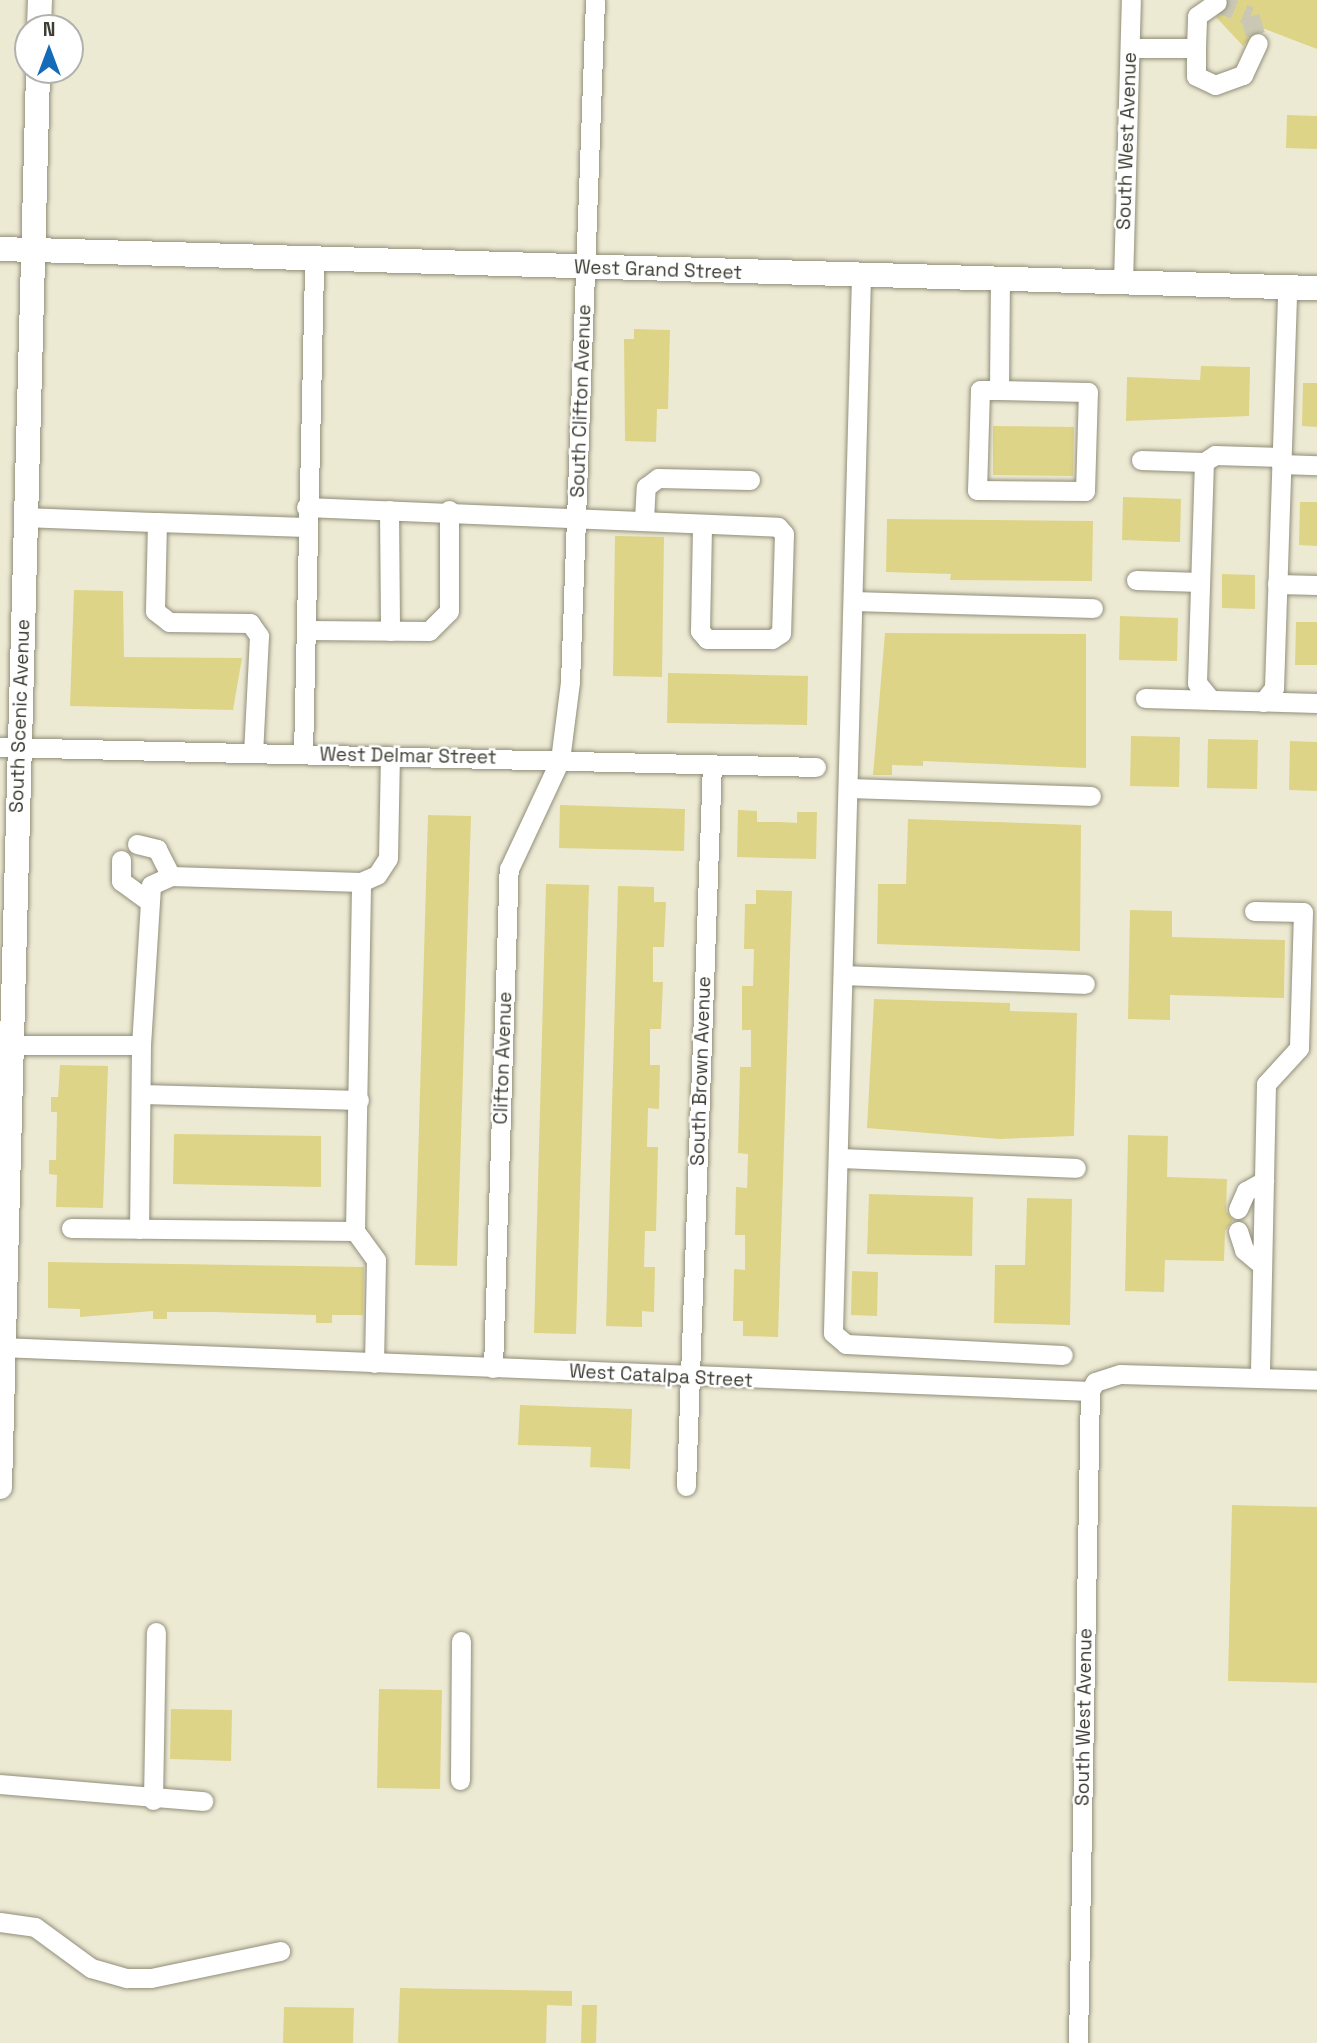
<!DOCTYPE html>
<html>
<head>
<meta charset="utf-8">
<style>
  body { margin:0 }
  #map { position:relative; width:1317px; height:2043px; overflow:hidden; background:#edead4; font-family:"Space Grotesk",sans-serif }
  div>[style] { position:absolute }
  .building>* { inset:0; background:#ded487 }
  .minor-tunnel>* { height:19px; margin-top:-9.5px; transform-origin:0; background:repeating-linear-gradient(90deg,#cac7b4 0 19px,transparent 0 29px) }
  .roads { filter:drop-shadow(0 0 2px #918e7a) drop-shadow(0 0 2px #918e7a) }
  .minor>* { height:19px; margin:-9.5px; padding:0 9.5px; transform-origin:9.5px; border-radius:9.5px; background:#fff }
  .major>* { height:24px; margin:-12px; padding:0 12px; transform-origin:12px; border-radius:12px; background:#fff }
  span { translate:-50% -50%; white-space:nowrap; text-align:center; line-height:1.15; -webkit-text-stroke:5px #fff; paint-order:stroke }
  .street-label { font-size:19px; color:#3e3d34 }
  .north { position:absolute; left:14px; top:14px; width:70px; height:70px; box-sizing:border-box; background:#fff; border:2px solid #b2b1ae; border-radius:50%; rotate:0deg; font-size:19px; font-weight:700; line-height:28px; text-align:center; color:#3e3d34 }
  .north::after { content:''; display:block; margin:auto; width:24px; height:32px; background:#166bb9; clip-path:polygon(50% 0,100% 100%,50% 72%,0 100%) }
</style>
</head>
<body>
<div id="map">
  <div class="building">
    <div style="clip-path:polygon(1229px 0,1317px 0,1317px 49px,1262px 28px,1243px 46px,1216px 17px)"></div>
    <div style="clip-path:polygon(1287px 115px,1317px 116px,1317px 149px,1286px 148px)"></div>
    <div style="clip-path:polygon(634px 329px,670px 330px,668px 409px,657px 409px,656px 442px,625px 441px,624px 339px,634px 339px)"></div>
    <div style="clip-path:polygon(1201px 366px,1250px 367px,1249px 416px,1126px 421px,1127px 377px,1200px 380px)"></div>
    <div style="clip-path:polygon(1303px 383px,1317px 383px,1317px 427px,1302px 426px)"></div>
    <div style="clip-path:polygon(993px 426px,1074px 427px,1073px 476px,993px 475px)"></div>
    <div style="clip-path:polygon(1123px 497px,1181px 499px,1180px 542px,1122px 540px)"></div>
    <div style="clip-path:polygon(1300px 502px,1317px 502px,1317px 546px,1299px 545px)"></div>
    <div style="clip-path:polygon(887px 519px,1093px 521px,1092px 581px,950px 580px,951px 574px,886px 572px)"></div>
    <div style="clip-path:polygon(615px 536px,664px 537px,662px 677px,613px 676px)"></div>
    <div style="clip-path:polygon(1222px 574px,1255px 575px,1255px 609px,1222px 608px)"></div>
    <div style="clip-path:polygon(74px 590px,123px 591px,124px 657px,242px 658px,233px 710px,70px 706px)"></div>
    <div style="clip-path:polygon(1120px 616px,1178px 618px,1177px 661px,1119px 660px)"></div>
    <div style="clip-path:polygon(1296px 622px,1317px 622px,1317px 665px,1295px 665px)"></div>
    <div style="clip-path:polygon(885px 633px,1086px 634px,1086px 768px,923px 761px,923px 766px,892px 765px,892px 775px,873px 775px)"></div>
    <div style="clip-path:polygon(668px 673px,808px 676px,807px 725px,667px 723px)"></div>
    <div style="clip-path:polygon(1131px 736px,1180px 737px,1179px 787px,1130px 786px)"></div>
    <div style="clip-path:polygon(1208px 739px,1258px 740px,1257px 789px,1207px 788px)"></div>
    <div style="clip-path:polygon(1290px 741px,1317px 742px,1317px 791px,1289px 790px)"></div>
    <div style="clip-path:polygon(560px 805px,685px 809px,684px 851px,559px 848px)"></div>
    <div style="clip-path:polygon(738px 810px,757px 811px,757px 822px,780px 822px,797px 823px,797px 812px,817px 812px,816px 859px,737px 857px)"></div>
    <div style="clip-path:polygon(428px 815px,471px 816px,457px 1266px,415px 1265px)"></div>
    <div style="clip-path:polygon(908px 819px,1081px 825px,1080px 951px,877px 944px,878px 884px,906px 884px)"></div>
    <div style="clip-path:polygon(546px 884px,589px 885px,576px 1334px,534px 1333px)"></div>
    <div style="clip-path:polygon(618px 886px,654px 887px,654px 902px,666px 902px,664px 947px,653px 947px,653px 982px,663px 982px,661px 1029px,650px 1029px,650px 1065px,660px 1065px,659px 1109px,648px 1108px,647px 1147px,658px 1147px,656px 1231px,645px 1231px,644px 1267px,655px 1267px,654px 1312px,642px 1311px,642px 1327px,606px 1326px)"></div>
    <div style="clip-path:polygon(756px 890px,792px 891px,778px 1337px,743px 1336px,743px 1321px,733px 1321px,734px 1269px,745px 1270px,745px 1235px,735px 1235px,736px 1187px,747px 1188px,748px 1154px,738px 1153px,740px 1067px,751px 1067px,751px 1030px,742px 1030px,742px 986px,753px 986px,754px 949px,744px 949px,745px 904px,756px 904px)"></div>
    <div style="clip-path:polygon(1130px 910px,1172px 911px,1172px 937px,1285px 940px,1284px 998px,1170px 995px,1170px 1020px,1128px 1019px)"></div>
    <div style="clip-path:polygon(874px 999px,1010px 1003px,1010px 1011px,1077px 1013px,1074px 1136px,1000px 1139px,867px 1128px)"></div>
    <div style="clip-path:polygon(60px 1065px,108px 1066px,103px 1208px,56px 1207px,57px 1175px,49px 1174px,49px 1160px,56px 1160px,57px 1112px,51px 1112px,51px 1097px,58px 1097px)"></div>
    <div style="clip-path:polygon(174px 1134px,321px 1136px,321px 1187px,173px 1184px)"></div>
    <div style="clip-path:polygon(1128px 1135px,1168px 1136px,1167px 1177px,1227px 1179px,1226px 1211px,1233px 1220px,1225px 1231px,1224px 1261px,1165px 1260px,1164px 1292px,1125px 1291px)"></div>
    <div style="clip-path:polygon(869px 1194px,973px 1197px,972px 1256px,867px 1254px)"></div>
    <div style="clip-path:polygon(1027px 1198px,1072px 1199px,1070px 1325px,994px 1323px,995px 1265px,1025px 1265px)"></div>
    <div style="clip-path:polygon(48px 1262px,364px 1267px,363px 1315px,332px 1315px,332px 1323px,316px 1323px,316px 1315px,214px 1312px,167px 1312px,167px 1319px,153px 1319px,153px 1311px,80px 1317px,80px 1309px,48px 1308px)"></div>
    <div style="clip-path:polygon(852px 1271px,878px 1272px,877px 1316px,851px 1315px)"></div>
    <div style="clip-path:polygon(520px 1405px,632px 1409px,630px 1469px,590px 1467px,591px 1447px,518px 1445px)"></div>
    <div style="clip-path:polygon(1232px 1505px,1317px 1507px,1317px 1683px,1228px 1681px)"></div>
    <div style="clip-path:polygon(379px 1689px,442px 1690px,440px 1789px,377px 1788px)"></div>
    <div style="clip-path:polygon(171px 1709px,232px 1710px,231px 1761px,170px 1759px)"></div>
    <div style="clip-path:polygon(400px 1988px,572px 1991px,572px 2006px,547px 2005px,546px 2043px,398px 2043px)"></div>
    <div style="clip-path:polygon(582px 2005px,597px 2005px,596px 2043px,581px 2043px)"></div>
    <div style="clip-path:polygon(284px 2007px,354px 2008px,353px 2043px,283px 2043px)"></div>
  </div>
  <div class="minor-tunnel">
    <div style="left:1217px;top:2px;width:36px;rotate:23deg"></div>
    <div style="left:1250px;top:16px;width:28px;rotate:73deg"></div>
  </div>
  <div class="roads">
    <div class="minor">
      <div style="left:1130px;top:48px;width:66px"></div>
      <div style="left:1196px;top:48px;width:32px;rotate:-88deg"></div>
      <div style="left:1197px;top:16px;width:24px;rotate:-35deg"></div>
      <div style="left:1196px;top:48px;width:28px;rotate:90deg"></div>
      <div style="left:1196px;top:76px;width:21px;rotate:25deg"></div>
      <div style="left:1215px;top:85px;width:30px;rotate:-20deg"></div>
      <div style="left:1243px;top:75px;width:35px;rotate:-65deg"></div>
      <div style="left:861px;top:276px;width:1057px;rotate:91.52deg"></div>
      <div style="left:833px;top:1333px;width:17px;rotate:40deg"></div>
      <div style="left:846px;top:1344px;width:217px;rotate:2.9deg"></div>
      <div style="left:1123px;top:282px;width:282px;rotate:-88.4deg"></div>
      <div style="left:999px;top:390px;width:19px;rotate:180deg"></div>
      <div style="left:980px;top:390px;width:100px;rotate:91.7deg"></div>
      <div style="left:977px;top:490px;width:108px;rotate:0.5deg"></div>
      <div style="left:1085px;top:491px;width:99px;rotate:-88.3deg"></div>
      <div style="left:1088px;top:392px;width:89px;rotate:-178.7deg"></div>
      <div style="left:999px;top:390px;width:111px;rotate:-89.5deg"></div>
      <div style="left:1141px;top:460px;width:63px;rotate:1.8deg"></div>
      <div style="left:1281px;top:464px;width:36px;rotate:2deg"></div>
      <div style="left:306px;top:507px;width:472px;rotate:2.4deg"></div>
      <div style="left:778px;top:527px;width:9px;rotate:49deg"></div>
      <div style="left:784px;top:534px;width:99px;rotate:91.7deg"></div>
      <div style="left:781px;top:633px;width:11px;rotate:146deg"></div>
      <div style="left:772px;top:639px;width:65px;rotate:180deg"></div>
      <div style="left:707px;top:639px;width:11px;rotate:-131deg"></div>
      <div style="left:700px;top:631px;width:107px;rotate:-88.9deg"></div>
      <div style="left:389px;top:510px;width:121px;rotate:89.5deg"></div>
      <div style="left:26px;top:517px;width:131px;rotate:2.2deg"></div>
      <div style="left:157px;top:522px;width:89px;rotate:91.3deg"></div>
      <div style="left:155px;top:611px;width:18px;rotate:38deg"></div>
      <div style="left:169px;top:622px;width:81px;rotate:0.7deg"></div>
      <div style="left:250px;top:623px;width:16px;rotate:55deg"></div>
      <div style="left:259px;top:636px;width:117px;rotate:92.9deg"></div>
      <div style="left:644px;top:520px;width:33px;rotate:-87deg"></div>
      <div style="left:646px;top:487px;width:15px;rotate:-37deg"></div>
      <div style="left:658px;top:478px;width:92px;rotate:1.2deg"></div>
      <div style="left:157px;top:522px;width:149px;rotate:1.9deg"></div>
      <div style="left:1136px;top:580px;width:64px;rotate:1.8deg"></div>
      <div style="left:1277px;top:584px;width:40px;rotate:1.4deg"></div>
      <div style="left:854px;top:601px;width:239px;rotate:1.7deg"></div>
      <div style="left:306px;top:630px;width:123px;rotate:0.5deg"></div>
      <div style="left:429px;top:631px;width:28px;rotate:-45deg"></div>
      <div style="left:449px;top:611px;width:101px;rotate:-90deg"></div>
      <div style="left:1145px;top:698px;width:172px;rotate:1.7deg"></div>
      <div style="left:1211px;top:700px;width:22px;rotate:-129deg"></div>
      <div style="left:1197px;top:683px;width:221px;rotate:-88.2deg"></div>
      <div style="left:1204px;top:462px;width:13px;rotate:-32deg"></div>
      <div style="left:1215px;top:455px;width:66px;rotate:1.7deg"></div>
      <div style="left:1263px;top:702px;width:18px;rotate:-52deg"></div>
      <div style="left:1274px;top:688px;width:401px;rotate:-88.1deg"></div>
      <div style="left:0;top:747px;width:816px;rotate:1.4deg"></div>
      <div style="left:303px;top:754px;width:495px;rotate:-88.7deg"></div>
      <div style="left:851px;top:788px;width:240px;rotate:1.9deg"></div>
      <div style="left:137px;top:844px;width:21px;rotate:14deg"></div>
      <div style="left:157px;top:849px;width:30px;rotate:63deg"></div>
      <div style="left:121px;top:860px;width:21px;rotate:90deg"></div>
      <div style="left:121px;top:881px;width:31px;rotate:36deg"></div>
      <div style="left:1254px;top:911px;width:49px;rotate:1.2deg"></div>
      <div style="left:1303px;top:912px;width:136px;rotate:91.7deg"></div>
      <div style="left:1299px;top:1048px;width:49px;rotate:132.5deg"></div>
      <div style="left:1266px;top:1084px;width:294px;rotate:91.2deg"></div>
      <div style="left:844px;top:975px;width:241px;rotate:2.1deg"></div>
      <div style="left:0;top:1045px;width:141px"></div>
      <div style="left:141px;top:1045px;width:184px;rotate:90.6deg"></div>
      <div style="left:141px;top:1045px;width:160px;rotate:-86.4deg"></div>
      <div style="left:151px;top:885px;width:22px;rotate:-24deg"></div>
      <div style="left:171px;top:876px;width:190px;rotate:1.8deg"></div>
      <div style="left:361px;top:882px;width:17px;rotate:-24deg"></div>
      <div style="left:377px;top:875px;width:20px;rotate:-57deg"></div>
      <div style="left:388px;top:858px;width:102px;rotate:-88.9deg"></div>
      <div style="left:142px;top:1094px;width:217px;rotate:1.6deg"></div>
      <div style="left:838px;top:1158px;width:238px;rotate:2.4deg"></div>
      <div style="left:1238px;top:1209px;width:20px;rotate:-66deg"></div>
      <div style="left:1246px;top:1191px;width:21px;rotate:-29deg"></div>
      <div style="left:71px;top:1228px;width:284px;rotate:0.6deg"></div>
      <div style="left:355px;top:1231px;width:36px;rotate:54deg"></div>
      <div style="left:376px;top:1260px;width:103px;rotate:91.1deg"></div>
      <div style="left:355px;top:1231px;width:349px;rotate:-89deg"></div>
      <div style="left:1238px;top:1231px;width:20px;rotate:72deg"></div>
      <div style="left:1244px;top:1250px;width:23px;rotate:40deg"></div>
      <div style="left:0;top:1347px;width:1091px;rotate:2.31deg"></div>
      <div style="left:493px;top:1368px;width:499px;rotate:-88.2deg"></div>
      <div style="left:509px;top:869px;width:120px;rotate:-64.9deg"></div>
      <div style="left:560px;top:760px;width:79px;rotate:-82.7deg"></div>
      <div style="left:570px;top:682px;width:682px;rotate:-87.9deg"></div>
      <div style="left:1090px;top:1391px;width:10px;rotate:-61deg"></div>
      <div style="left:1095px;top:1382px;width:26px;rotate:-18deg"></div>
      <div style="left:1120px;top:1374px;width:197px;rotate:1.7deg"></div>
      <div style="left:686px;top:1486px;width:722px;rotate:-87.94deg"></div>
      <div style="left:460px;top:1780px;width:139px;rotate:-89.6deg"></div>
      <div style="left:0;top:1784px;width:204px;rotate:4.8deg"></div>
      <div style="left:153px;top:1800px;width:168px;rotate:-89deg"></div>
      <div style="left:0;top:1922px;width:35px;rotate:8deg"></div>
      <div style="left:35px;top:1927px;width:69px;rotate:36.2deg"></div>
      <div style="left:91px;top:1968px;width:37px;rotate:16deg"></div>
      <div style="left:127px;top:1978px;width:24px"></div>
      <div style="left:151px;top:1978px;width:132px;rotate:-11.8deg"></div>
      <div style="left:1078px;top:2043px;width:652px;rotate:-88.95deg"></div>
    </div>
    <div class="major">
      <div style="left:39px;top:28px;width:28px;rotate:-88deg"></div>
      <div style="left:0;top:249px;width:1318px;rotate:1.7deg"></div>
      <div style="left:0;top:1487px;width:1418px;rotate:-88.46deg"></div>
    </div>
  </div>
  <div class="street-label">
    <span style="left:1127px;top:141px;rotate:-88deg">South West Avenue</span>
    <span style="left:658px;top:270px;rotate:2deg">West Grand Street</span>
    <span style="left:581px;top:401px;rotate:-88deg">South Clifton Avenue</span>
    <span style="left:20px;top:716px;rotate:-88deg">South Scenic Avenue</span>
    <span style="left:408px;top:756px;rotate:1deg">West Delmar Street</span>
    <span style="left:503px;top:1058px;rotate:-88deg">Clifton Avenue</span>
    <span style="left:701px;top:1071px;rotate:-88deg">South Brown Avenue</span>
    <span style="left:661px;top:1376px;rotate:3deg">West Catalpa Street</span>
    <span style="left:1084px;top:1717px;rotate:-89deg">South West Avenue</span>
  </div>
  <div class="north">N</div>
</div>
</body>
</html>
